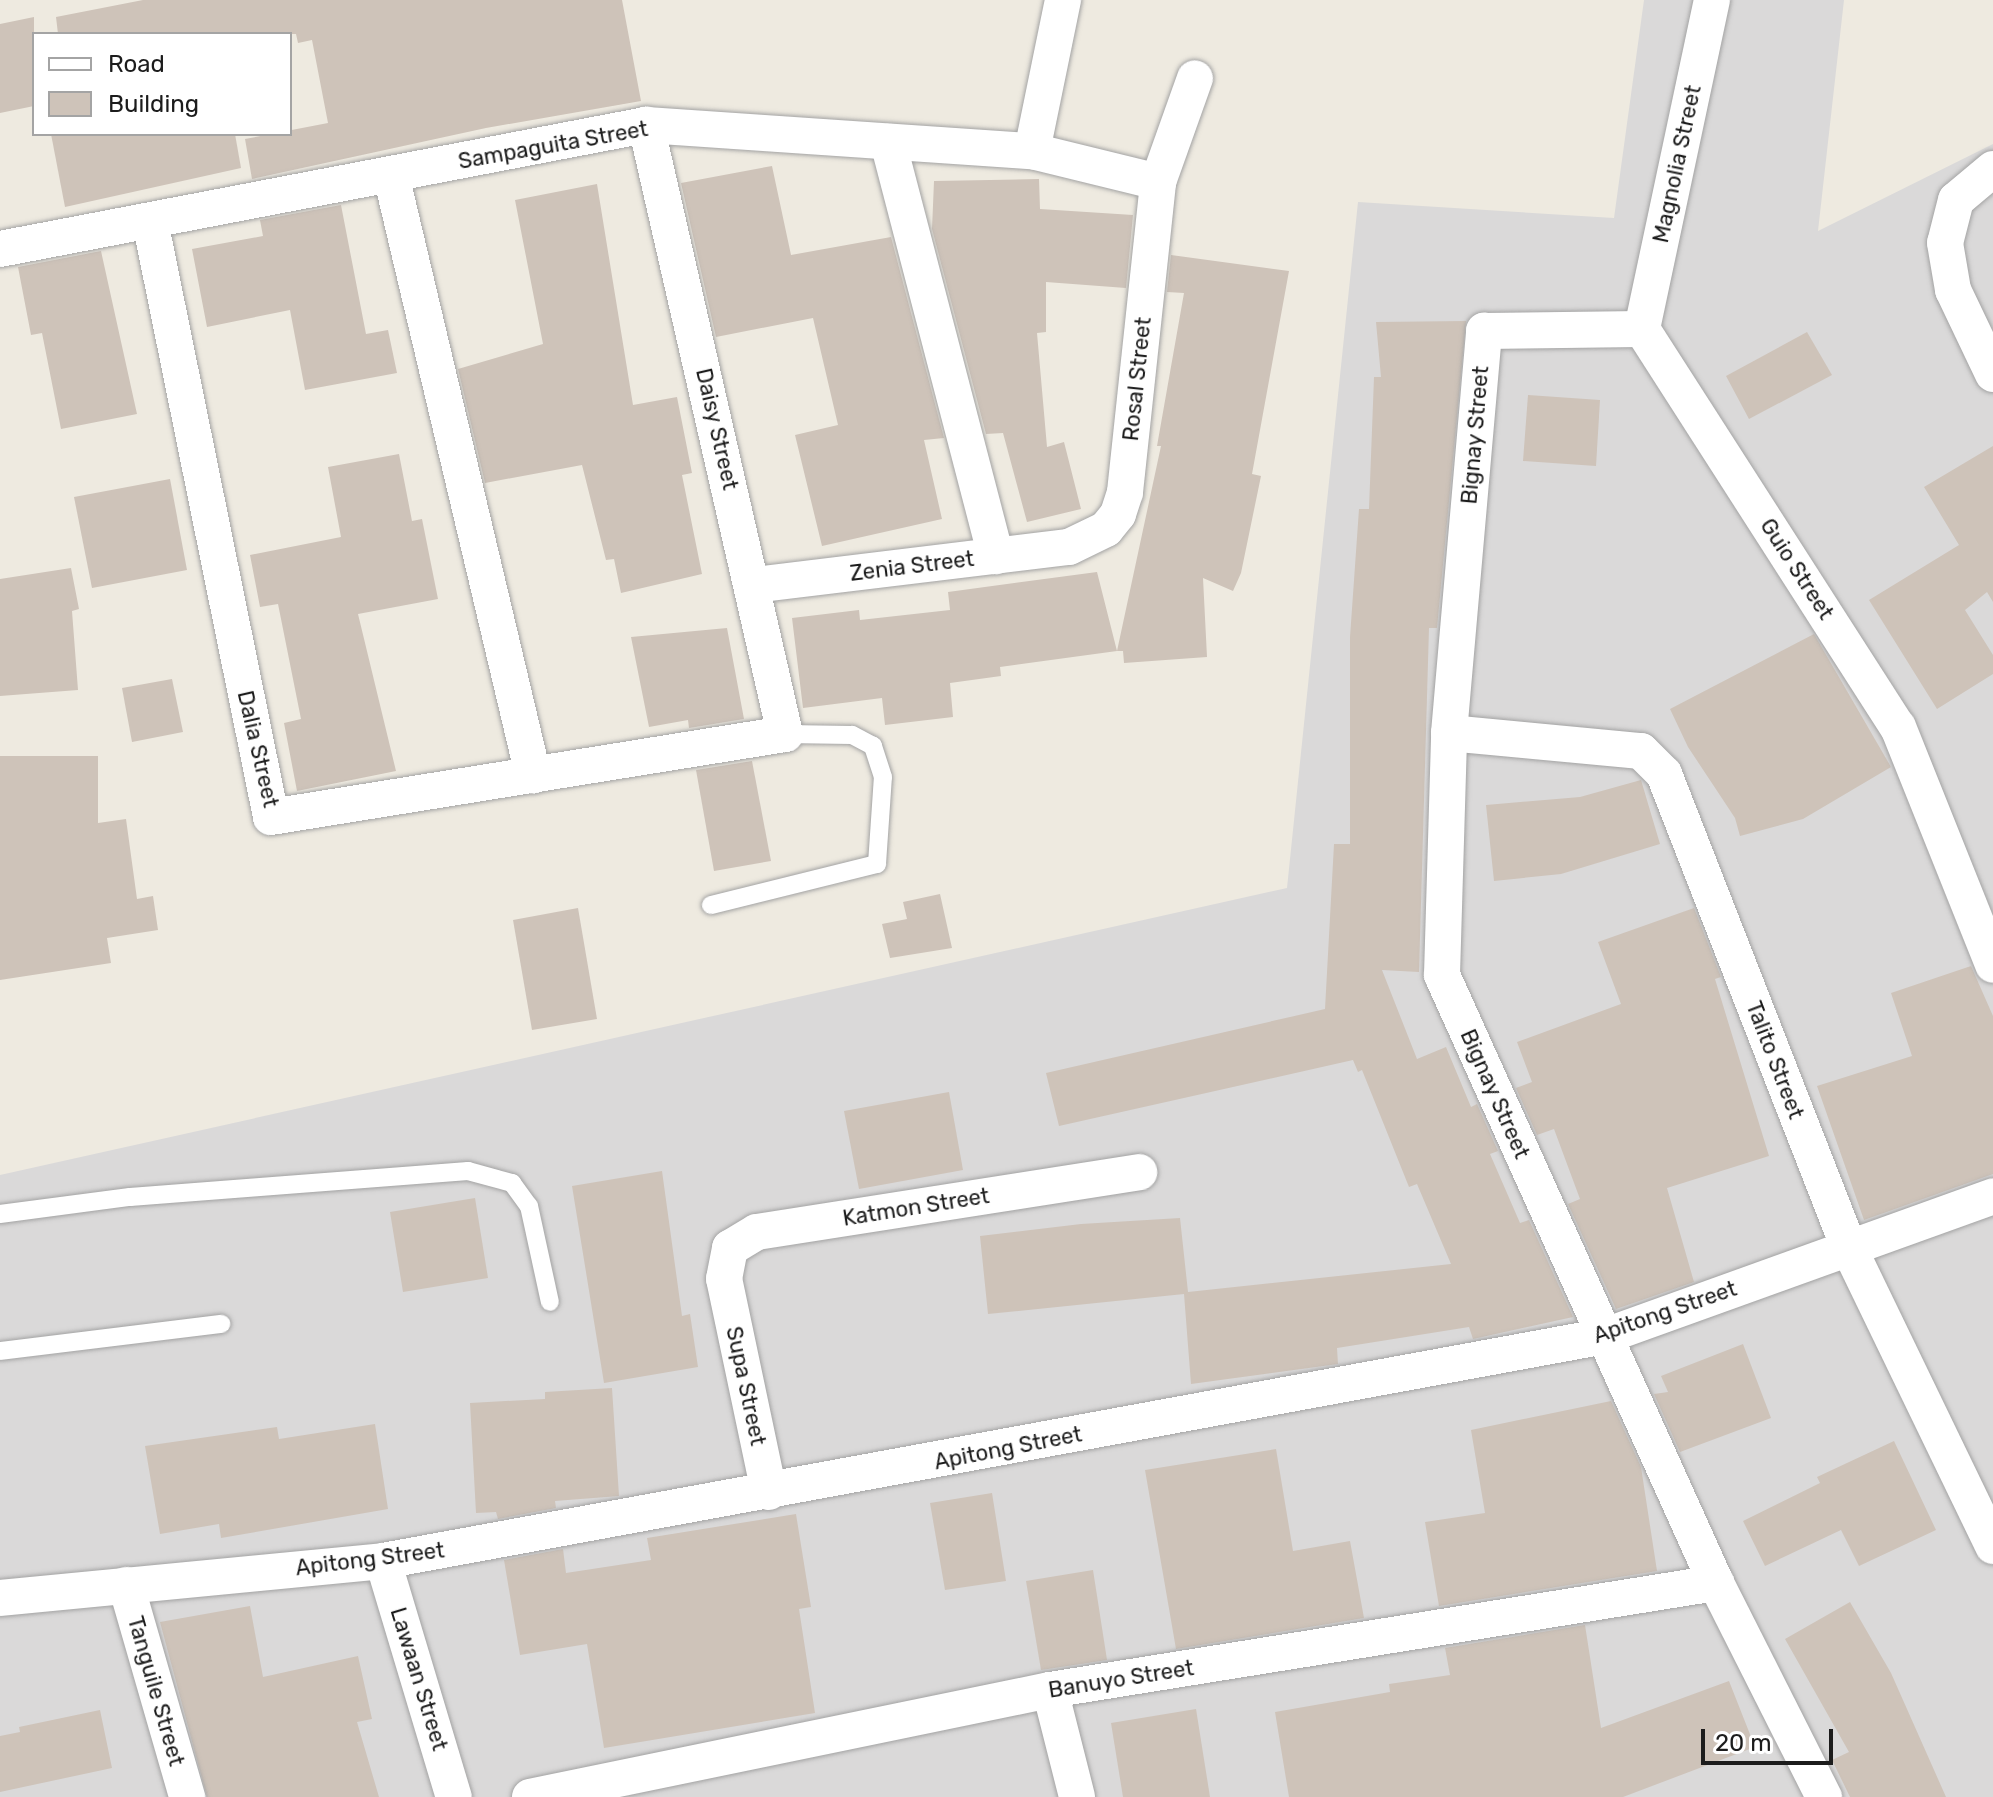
<!DOCTYPE html>
<html>
<head>
<meta charset="utf-8">
<style>
  body { margin:0 }
  #map { position:relative; width:1993px; height:1797px; overflow:hidden; background:#eeeae0; font-family:Rubik,sans-serif }
  div>[style] { position:absolute }
  .residential>* { inset:0; background:#dad9d9 }
  .building>* { inset:0; background:#cec3b9 }
  .roads { filter:drop-shadow(0 0 2px #a3a3a3) drop-shadow(0 0 2px #a3a3a3) }
  .service>* { height:18px; margin:-9px; padding:0 9px; transform-origin:9px; border-radius:9px; background:#fff }
  .minor>* { height:36px; margin:-18px; padding:0 18px; transform-origin:18px; border-radius:18px; background:#fff }
  span { translate:-50% -50%; white-space:nowrap; text-align:center; line-height:1.15; -webkit-text-stroke:6px #fff; paint-order:stroke }
  .street-label { font-size:22px; color:#1c1c1c }
  .legend { position:absolute; left:32px; top:32px; width:260px; height:104px; box-sizing:border-box; background:#fff; border:2px solid #a4a4a4; margin:0; padding:10px 14px; list-style:none; font-size:24px; color:#1c1c1c }
  .legend li { display:flex; align-items:center; gap:16px; height:40px }
  .legend b { width:40px; border:2px solid #a4a4a4 }
  .scale { position:absolute; left:1701px; top:1729px; width:132px; height:36px; box-sizing:border-box; border:4px solid #1c1c1c; border-top:0; padding-left:10px; font-size:24px; line-height:28px; white-space:nowrap; color:#1c1c1c; -webkit-text-stroke:6px #fff; paint-order:stroke }
</style>
</head>
<body>
<div id="map">
  <div class="residential">
    <div style="clip-path:polygon(1644px 0,1844px 0,1818px 231px,1993px 144px,1993px 1797px,0 1797px,0 1175px,1287px 888px,1358px 202px,1614px 218px)"></div>
  </div>
  <div class="building">
    <div style="clip-path:polygon(143px 0,622px 0,641px 101px,486px 128px,252px 179px,245px 139px,328px 123px,312px 40px,298px 43px,296px 34px,58px 34px,56px 17px)"></div>
    <div style="clip-path:polygon(34px 17px,34px 106px,0 113px,0 24px)"></div>
    <div style="clip-path:polygon(51px 134px,235px 134px,241px 168px,65px 207px)"></div>
    <div style="clip-path:polygon(772px 166px,791px 255px,891px 237px,944px 438px,924px 440px,942px 519px,822px 546px,795px 435px,838px 425px,813px 318px,716px 337px,681px 183px)"></div>
    <div style="clip-path:polygon(1039px 179px,1040px 209px,1133px 215px,1126px 288px,1046px 282px,1046px 332px,1037px 333px,1047px 447px,1064px 442px,1081px 509px,1027px 522px,1003px 433px,986px 434px,932px 229px,934px 181px)"></div>
    <div style="clip-path:polygon(597px 184px,633px 405px,677px 397px,692px 473px,682px 475px,702px 574px,621px 593px,614px 559px,606px 560px,582px 465px,485px 483px,458px 369px,543px 344px,515px 200px)"></div>
    <div style="clip-path:polygon(341px 205px,366px 334px,388px 330px,397px 373px,305px 390px,290px 310px,207px 327px,192px 249px,263px 236px,260px 220px)"></div>
    <div style="clip-path:polygon(101px 251px,137px 414px,61px 429px,42px 333px,31px 335px,18px 267px)"></div>
    <div style="clip-path:polygon(1171px 255px,1289px 271px,1252px 474px,1261px 476px,1241px 573px,1233px 591px,1203px 578px,1207px 657px,1124px 663px,1123px 651px,1117px 651px,1161px 446px,1157px 446px,1184px 293px,1167px 292px)"></div>
    <div style="clip-path:polygon(1466px 321px,1437px 628px,1429px 628px,1419px 972px,1382px 970px,1417px 1059px,1446px 1047px,1471px 1107px,1477px 1104px,1498px 1151px,1490px 1154px,1520px 1223px,1529px 1220px,1573px 1317px,1473px 1339px,1469px 1327px,1337px 1348px,1338px 1364px,1191px 1384px,1184px 1294px,988px 1314px,980px 1236px,1081px 1224px,1180px 1218px,1188px 1292px,1451px 1264px,1417px 1184px,1409px 1187px,1362px 1070px,1358px 1072px,1353px 1060px,1059px 1126px,1046px 1073px,1325px 1009px,1334px 844px,1350px 844px,1350px 637px,1359px 509px,1369px 509px,1374px 377px,1381px 377px,1376px 322px)"></div>
    <div style="clip-path:polygon(1807px 332px,1832px 375px,1749px 419px,1726px 376px)"></div>
    <div style="clip-path:polygon(1528px 395px,1600px 400px,1596px 466px,1523px 461px)"></div>
    <div style="clip-path:polygon(1993px 446px,1993px 602px,1987px 592px,1965px 610px,1993px 655px,1993px 674px,1937px 709px,1869px 600px,1959px 545px,1924px 487px)"></div>
    <div style="clip-path:polygon(399px 454px,412px 521px,422px 519px,438px 599px,358px 614px,396px 771px,297px 791px,284px 723px,301px 719px,278px 604px,260px 607px,250px 555px,341px 537px,328px 467px)"></div>
    <div style="clip-path:polygon(170px 479px,187px 570px,92px 588px,74px 497px)"></div>
    <div style="clip-path:polygon(71px 568px,79px 609px,72px 611px,78px 690px,0 696px,0 579px)"></div>
    <div style="clip-path:polygon(1097px 572px,1117px 651px,1000px 667px,1001px 676px,950px 683px,953px 717px,885px 725px,882px 698px,803px 708px,792px 618px,859px 610px,860px 620px,950px 610px,948px 592px)"></div>
    <div style="clip-path:polygon(727px 628px,744px 719px,689px 728px,688px 720px,649px 727px,631px 637px)"></div>
    <div style="clip-path:polygon(1814px 634px,1891px 767px,1803px 819px,1740px 836px,1735px 818px,1688px 747px,1670px 709px)"></div>
    <div style="clip-path:polygon(172px 679px,183px 732px,132px 742px,122px 688px)"></div>
    <div style="clip-path:polygon(0 756px,98px 756px,98px 823px,126px 819px,137px 899px,153px 896px,158px 930px,107px 938px,111px 963px,0 980px)"></div>
    <div style="clip-path:polygon(752px 761px,771px 861px,714px 871px,696px 770px)"></div>
    <div style="clip-path:polygon(1641px 780px,1660px 844px,1561px 874px,1494px 881px,1486px 805px,1580px 797px)"></div>
    <div style="clip-path:polygon(940px 894px,952px 948px,890px 958px,882px 924px,907px 919px,903px 902px)"></div>
    <div style="clip-path:polygon(578px 908px,597px 1019px,532px 1030px,513px 920px)"></div>
    <div style="clip-path:polygon(1694px 908px,1721px 977px,1715px 979px,1769px 1156px,1667px 1188px,1694px 1282px,1616px 1309px,1568px 1204px,1580px 1199px,1554px 1129px,1537px 1135px,1516px 1088px,1532px 1082px,1517px 1042px,1621px 1004px,1598px 942px)"></div>
    <div style="clip-path:polygon(1971px 966px,1993px 1016px,1993px 1174px,1864px 1220px,1817px 1086px,1912px 1056px,1891px 993px)"></div>
    <div style="clip-path:polygon(949px 1092px,963px 1170px,859px 1189px,844px 1111px)"></div>
    <div style="clip-path:polygon(662px 1171px,682px 1316px,690px 1314px,698px 1367px,604px 1383px,572px 1186px)"></div>
    <div style="clip-path:polygon(475px 1198px,488px 1278px,403px 1292px,390px 1212px)"></div>
    <div style="clip-path:polygon(1743px 1344px,1771px 1418px,1680px 1452px,1654px 1394px,1668px 1392px,1661px 1376px)"></div>
    <div style="clip-path:polygon(612px 1388px,619px 1496px,555px 1501px,556px 1508px,498px 1519px,496px 1512px,476px 1513px,470px 1403px,545px 1399px,545px 1392px)"></div>
    <div style="clip-path:polygon(1611px 1401px,1641px 1467px,1657px 1571px,1439px 1606px,1425px 1522px,1485px 1513px,1471px 1430px)"></div>
    <div style="clip-path:polygon(375px 1424px,388px 1509px,221px 1538px,219px 1524px,160px 1534px,145px 1446px,277px 1427px,279px 1439px)"></div>
    <div style="clip-path:polygon(1894px 1441px,1936px 1530px,1859px 1566px,1841px 1530px,1765px 1566px,1743px 1521px,1820px 1483px,1817px 1477px)"></div>
    <div style="clip-path:polygon(1276px 1449px,1293px 1551px,1350px 1541px,1364px 1618px,1176px 1649px,1145px 1470px)"></div>
    <div style="clip-path:polygon(992px 1493px,1006px 1581px,945px 1590px,930px 1503px)"></div>
    <div style="clip-path:polygon(796px 1514px,811px 1607px,799px 1609px,815px 1713px,604px 1748px,587px 1644px,520px 1655px,504px 1560px,563px 1549px,566px 1573px,651px 1560px,647px 1538px)"></div>
    <div style="clip-path:polygon(1093px 1570px,1107px 1660px,1041px 1670px,1026px 1581px)"></div>
    <div style="clip-path:polygon(1850px 1602px,1891px 1673px,1946px 1797px,1850px 1797px,1832px 1760px,1849px 1752px,1785px 1639px)"></div>
    <div style="clip-path:polygon(250px 1606px,263px 1677px,358px 1656px,372px 1719px,357px 1722px,379px 1797px,207px 1797px,160px 1622px)"></div>
    <div style="clip-path:polygon(1585px 1625px,1601px 1728px,1729px 1681px,1755px 1747px,1623px 1797px,1289px 1797px,1275px 1712px,1390px 1692px,1389px 1684px,1450px 1675px,1445px 1648px)"></div>
    <div style="clip-path:polygon(1196px 1709px,1210px 1797px,1123px 1797px,1111px 1723px)"></div>
    <div style="clip-path:polygon(100px 1710px,112px 1768px,0 1792px,0 1736px,20px 1732px,19px 1727px)"></div>
  </div>
  <div class="roads">
    <div class="service">
      <div style="left:711px;top:905px;width:171px;rotate:-13.9deg"></div>
      <div style="left:877px;top:864px;width:87px;rotate:-86.1deg"></div>
      <div style="left:883px;top:777px;width:33px;rotate:-108deg"></div>
      <div style="left:873px;top:746px;width:24px;rotate:-152deg"></div>
      <div style="left:852px;top:735px;width:67px;rotate:-179.1deg"></div>
      <div style="left:0;top:1214px;width:131px;rotate:-7.5deg"></div>
      <div style="left:130px;top:1197px;width:339px;rotate:-4.4deg"></div>
      <div style="left:468px;top:1171px;width:46px;rotate:15.3deg"></div>
      <div style="left:512px;top:1183px;width:29px;rotate:54deg"></div>
      <div style="left:529px;top:1206px;width:98px;rotate:77.7deg"></div>
      <div style="left:0;top:1351px;width:223px;rotate:-7deg"></div>
    </div>
    <div class="minor">
      <div style="left:888px;top:142px;width:428px;rotate:75.4deg"></div>
      <div style="left:1032px;top:151px;width:154px;rotate:-78.4deg"></div>
      <div style="left:1993px;top:169px;width:48px;rotate:140deg"></div>
      <div style="left:1956px;top:200px;width:44px;rotate:104.3deg"></div>
      <div style="left:1945px;top:243px;width:48px;rotate:80.3deg"></div>
      <div style="left:1953px;top:290px;width:93px;rotate:64.5deg"></div>
      <div style="left:391px;top:175px;width:617px;rotate:76.68deg"></div>
      <div style="left:150px;top:221px;width:608px;rotate:78.52deg"></div>
      <div style="left:271px;top:817px;width:521px;rotate:-9.17deg"></div>
      <div style="left:785px;top:734px;width:625px;rotate:-102.86deg"></div>
      <div style="left:0;top:249px;width:658px;rotate:-10.87deg"></div>
      <div style="left:646px;top:125px;width:387px;rotate:3.9deg"></div>
      <div style="left:1032px;top:151px;width:130px;rotate:13.8deg"></div>
      <div style="left:1642px;top:329px;width:336px;rotate:-78deg"></div>
      <div style="left:754px;top:585px;width:317px;rotate:-6.9deg"></div>
      <div style="left:1069px;top:547px;width:41px;rotate:-25.9deg"></div>
      <div style="left:1106px;top:529px;width:19px;rotate:-51deg"></div>
      <div style="left:1118px;top:514px;width:23px;rotate:-72deg"></div>
      <div style="left:1125px;top:492px;width:312px;rotate:-83.9deg"></div>
      <div style="left:1158px;top:182px;width:110px;rotate:-70.4deg"></div>
      <div style="left:1449px;top:733px;width:193px;rotate:5.4deg"></div>
      <div style="left:1641px;top:751px;width:33px;rotate:45deg"></div>
      <div style="left:1664px;top:774px;width:509px;rotate:68.68deg"></div>
      <div style="left:1849px;top:1248px;width:331px;rotate:64.2deg"></div>
      <div style="left:769px;top:1492px;width:218px;rotate:-101.9deg"></div>
      <div style="left:724px;top:1279px;width:32px;rotate:-79deg"></div>
      <div style="left:730px;top:1248px;width:31px;rotate:-31deg"></div>
      <div style="left:757px;top:1232px;width:387px;rotate:-8.9deg"></div>
      <div style="left:383px;top:1561px;width:246px;rotate:73.3deg"></div>
      <div style="left:126px;top:1585px;width:221px;rotate:73.9deg"></div>
      <div style="left:0;top:1598px;width:385px;rotate:-5.5deg"></div>
      <div style="left:383px;top:1561px;width:1243px;rotate:-10.43deg"></div>
      <div style="left:1605px;top:1336px;width:412px;rotate:-19.8deg"></div>
      <div style="left:1050px;top:1690px;width:110px;rotate:75.8deg"></div>
      <div style="left:530px;top:1797px;width:531px;rotate:-11.63deg"></div>
      <div style="left:1050px;top:1690px;width:675px;rotate:-9.13deg"></div>
      <div style="left:1824px;top:1797px;width:240px;rotate:-116.8deg"></div>
      <div style="left:1716px;top:1583px;width:667px;rotate:-114.26deg"></div>
      <div style="left:1442px;top:975px;width:242px;rotate:-88.3deg"></div>
      <div style="left:1449px;top:733px;width:404px;rotate:-85deg"></div>
      <div style="left:1484px;top:331px;width:158px;rotate:-0.7deg"></div>
      <div style="left:1642px;top:329px;width:473px;rotate:57.3deg"></div>
      <div style="left:1898px;top:727px;width:256px;rotate:68.2deg"></div>
    </div>
  </div>
  <div class="street-label">
    <span style="left:553px;top:145px;rotate:-10deg">Sampaguita Street</span>
    <span style="left:1677px;top:164px;rotate:-78deg">Magnolia Street</span>
    <span style="left:1137px;top:379px;rotate:-84deg">Rosal Street</span>
    <span style="left:717px;top:429px;rotate:77deg">Daisy Street</span>
    <span style="left:1475px;top:435px;rotate:-85deg">Bignay Street</span>
    <span style="left:912px;top:566px;rotate:-7deg">Zenia Street</span>
    <span style="left:1797px;top:569px;rotate:57deg">Guio Street</span>
    <span style="left:258px;top:749px;rotate:77deg">Dalia Street</span>
    <span style="left:1775px;top:1060px;rotate:69deg">Talito Street</span>
    <span style="left:1495px;top:1094px;rotate:66deg">Bignay Street</span>
    <span style="left:916px;top:1207px;rotate:-9deg">Katmon Street</span>
    <span style="left:1665px;top:1312px;rotate:-19deg">Apitong Street</span>
    <span style="left:746px;top:1386px;rotate:78deg">Supa Street</span>
    <span style="left:1008px;top:1448px;rotate:-11deg">Apitong Street</span>
    <span style="left:370px;top:1559px;rotate:-7deg">Apitong Street</span>
    <span style="left:419px;top:1679px;rotate:73deg">Lawaan Street</span>
    <span style="left:1121px;top:1679px;rotate:-9deg">Banuyo Street</span>
    <span style="left:156px;top:1691px;rotate:74deg">Tanguile Street</span>
  </div>
  <ul class="legend">
  <li><b style="height:10px;background:#fff"></b>Road</li>
  <li><b style="height:22px;background:#cec3b9"></b>Building</li>
  </ul>
  <div class="scale">20 m</div>
</div>
</body>
</html>
